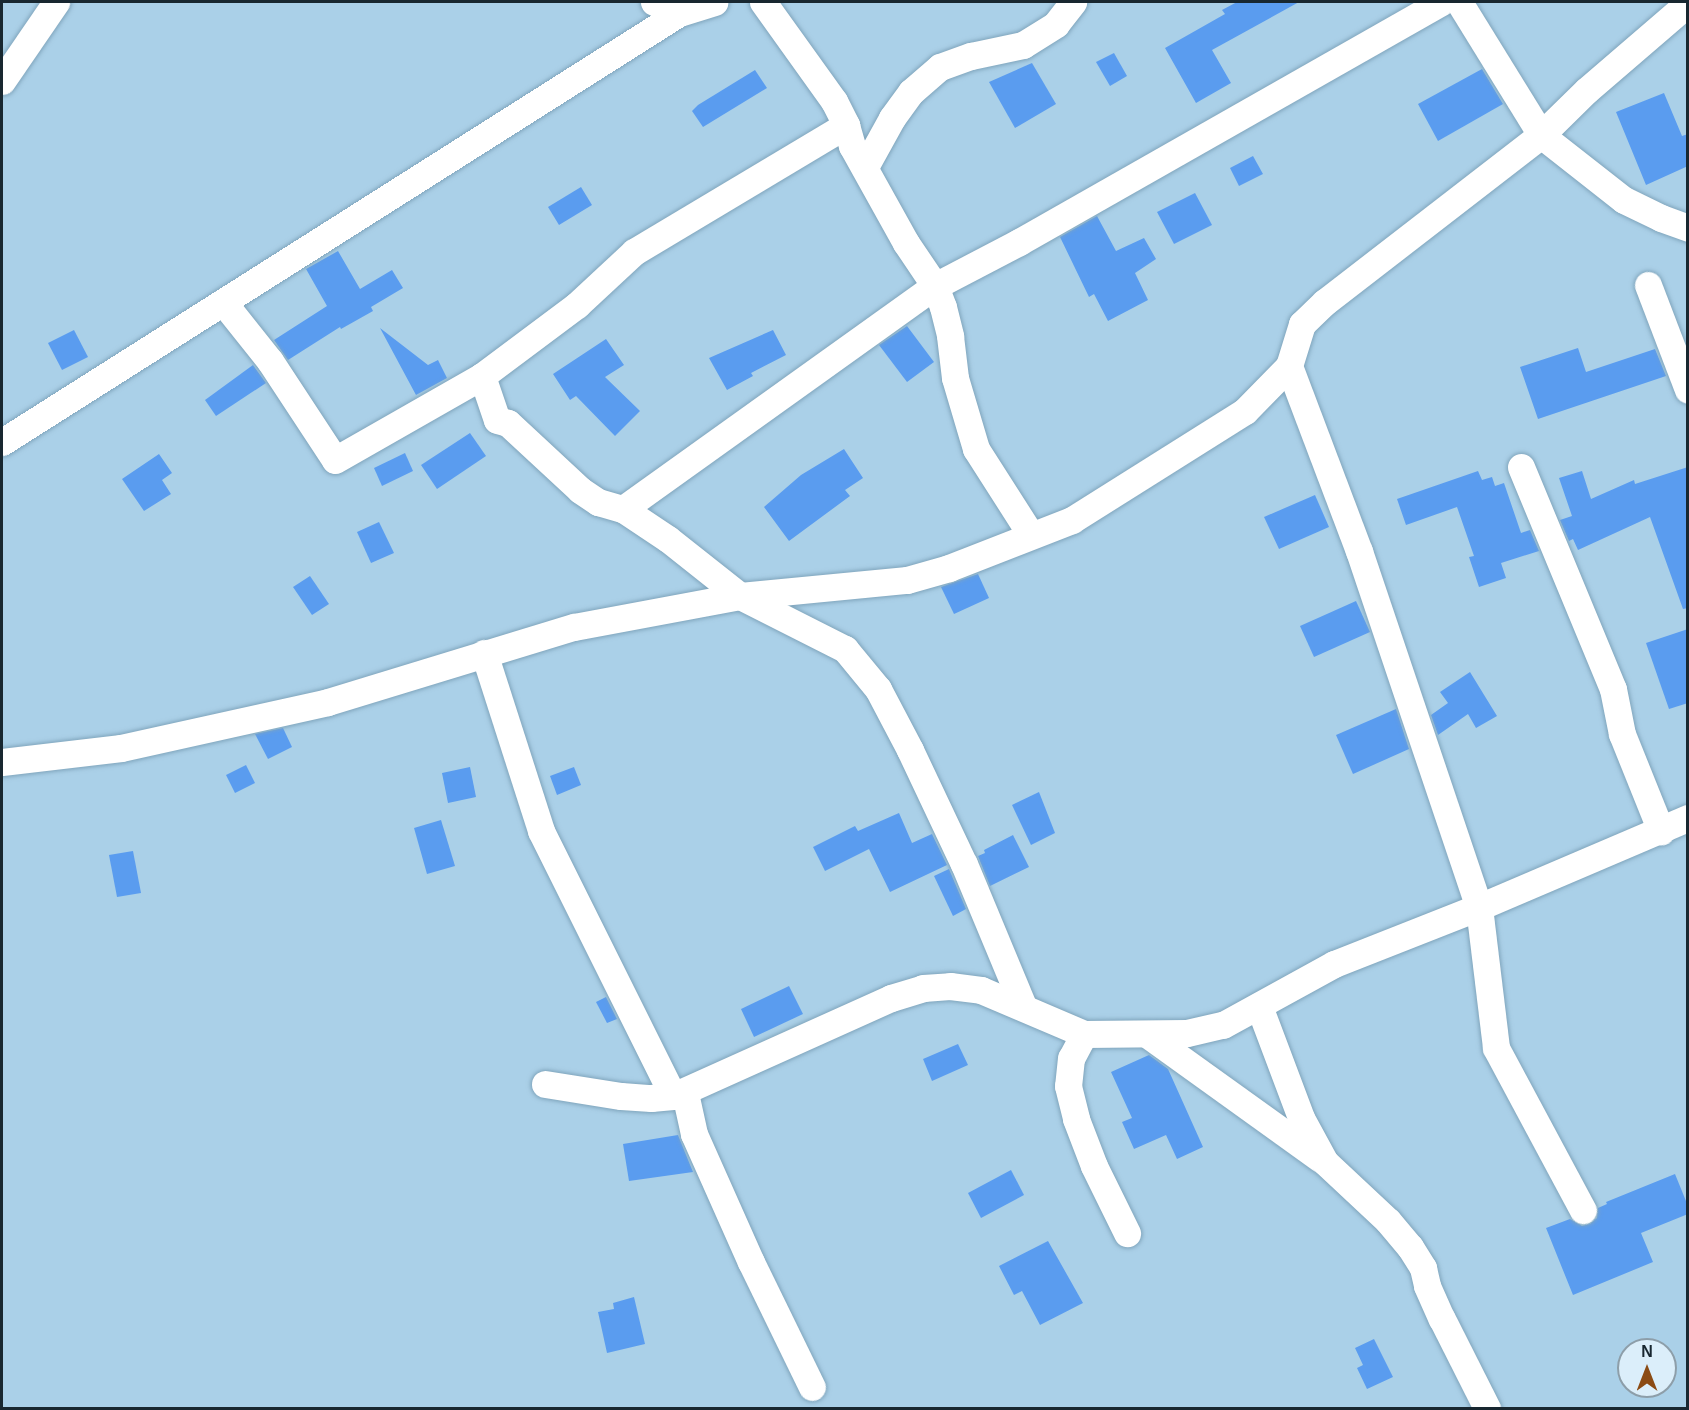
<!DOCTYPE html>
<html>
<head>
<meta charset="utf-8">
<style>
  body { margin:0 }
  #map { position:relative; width:1689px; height:1410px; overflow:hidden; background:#aad0e8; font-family:Helvetica,sans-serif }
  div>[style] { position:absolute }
  .building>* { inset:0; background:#5a9cef }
  .roads { filter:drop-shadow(0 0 2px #80a5bc) drop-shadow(0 0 2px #80a5bc) }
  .minor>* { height:27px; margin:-13.5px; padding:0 13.5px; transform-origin:13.5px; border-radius:13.5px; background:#fff }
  span { translate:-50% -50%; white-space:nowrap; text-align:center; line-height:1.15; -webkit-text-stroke:5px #dbeefa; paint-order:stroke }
  .frame { position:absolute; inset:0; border:3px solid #182730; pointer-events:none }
  .north { position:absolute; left:1617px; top:1338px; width:60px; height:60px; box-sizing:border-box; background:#dbeefa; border:2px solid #8d9ea9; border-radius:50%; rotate:0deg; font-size:16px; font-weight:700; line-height:24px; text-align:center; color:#182730 }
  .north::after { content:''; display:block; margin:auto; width:21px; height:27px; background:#8b4b14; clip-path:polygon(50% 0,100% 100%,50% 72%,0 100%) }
</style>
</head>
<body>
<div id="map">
  <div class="building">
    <div style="clip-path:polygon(1237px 2px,1299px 2px,1212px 50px,1231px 83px,1196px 103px,1165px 48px,1225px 14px,1222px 10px)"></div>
    <div style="clip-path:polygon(1114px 53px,1127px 76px,1110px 86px,1096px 62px)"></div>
    <div style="clip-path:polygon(1032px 63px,1056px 104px,1015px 128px,989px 82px)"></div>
    <div style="clip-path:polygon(1482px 69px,1503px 104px,1438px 141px,1418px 104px)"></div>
    <div style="clip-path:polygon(755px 70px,767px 88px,703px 127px,692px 111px,698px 105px)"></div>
    <div style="clip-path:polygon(1664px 93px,1682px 136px,1688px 134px,1688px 166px,1646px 185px,1616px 112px)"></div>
    <div style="clip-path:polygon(1253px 156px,1263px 174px,1239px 186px,1230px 168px)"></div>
    <div style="clip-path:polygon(581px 187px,592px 205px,559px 225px,548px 207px)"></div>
    <div style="clip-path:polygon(1195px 193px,1212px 225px,1174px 244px,1157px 212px)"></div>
    <div style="clip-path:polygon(1097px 216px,1116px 251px,1144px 238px,1156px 259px,1135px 273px,1148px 300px,1108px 321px,1094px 294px,1089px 297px,1060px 237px)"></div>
    <div style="clip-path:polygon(338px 251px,360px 289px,392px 270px,403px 288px,371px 307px,373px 311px,341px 329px,340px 327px,288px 360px,274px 340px,327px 306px,306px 269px)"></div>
    <div style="clip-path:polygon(907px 326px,934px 362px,907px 382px,879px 345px)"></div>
    <div style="clip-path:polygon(380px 328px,428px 365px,438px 360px,447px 378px,416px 395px)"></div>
    <div style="clip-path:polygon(74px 330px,88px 357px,62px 370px,48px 343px)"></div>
    <div style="clip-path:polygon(773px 330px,786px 355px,751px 373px,753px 376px,727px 390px,709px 358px)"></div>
    <div style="clip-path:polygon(606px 339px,624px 365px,605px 377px,640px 411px,615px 436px,576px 396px,570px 400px,553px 374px)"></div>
    <div style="clip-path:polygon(1578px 348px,1586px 372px,1655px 349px,1666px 376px,1538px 419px,1520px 367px)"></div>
    <div style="clip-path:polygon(253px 365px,266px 383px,216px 416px,205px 400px)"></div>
    <div style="clip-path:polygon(470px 433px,486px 456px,437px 489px,421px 465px)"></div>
    <div style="clip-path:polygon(844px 449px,863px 478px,845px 490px,850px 496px,789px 541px,764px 507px,801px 475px)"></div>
    <div style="clip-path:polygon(405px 453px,413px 471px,382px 486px,374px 468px)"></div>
    <div style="clip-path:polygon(159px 454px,172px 473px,162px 480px,171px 494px,144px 511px,122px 479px)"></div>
    <div style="clip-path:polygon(1688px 467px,1688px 608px,1683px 609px,1650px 517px,1578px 550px,1573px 539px,1569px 541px,1560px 520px,1572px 516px,1559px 478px,1582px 471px,1591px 499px,1634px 480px,1635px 484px)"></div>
    <div style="clip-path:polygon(1478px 471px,1482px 480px,1492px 477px,1495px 486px,1504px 483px,1521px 533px,1530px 530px,1539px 551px,1501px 563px,1506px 578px,1479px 587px,1469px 557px,1474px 556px,1457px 507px,1406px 525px,1397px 499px)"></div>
    <div style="clip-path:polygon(1315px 495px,1329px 527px,1279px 549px,1264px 517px)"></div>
    <div style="clip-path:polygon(379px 522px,394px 553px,371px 563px,357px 532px)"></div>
    <div style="clip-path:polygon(978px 574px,989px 598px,954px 614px,941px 587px)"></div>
    <div style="clip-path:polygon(310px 576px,329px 604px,312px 615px,293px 587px)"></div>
    <div style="clip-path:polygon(1356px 601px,1370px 632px,1314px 657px,1300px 626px)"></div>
    <div style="clip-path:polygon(1688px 629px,1688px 703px,1669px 709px,1646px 643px)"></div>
    <div style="clip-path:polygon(1470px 672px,1497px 716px,1476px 728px,1468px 714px,1438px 735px,1431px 715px,1448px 703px,1440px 692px)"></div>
    <div style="clip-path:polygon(1396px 709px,1409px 749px,1353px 774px,1336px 735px)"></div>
    <div style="clip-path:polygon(283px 728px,292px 747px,268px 759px,255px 734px)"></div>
    <div style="clip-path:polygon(246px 765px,255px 783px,235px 793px,226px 775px)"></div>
    <div style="clip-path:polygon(470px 767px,476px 797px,448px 803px,442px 773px)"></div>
    <div style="clip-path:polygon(574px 767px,581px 785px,557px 795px,550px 776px)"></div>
    <div style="clip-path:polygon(1039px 792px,1055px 833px,1031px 845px,1012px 805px)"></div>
    <div style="clip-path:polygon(899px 813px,912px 843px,932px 834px,947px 865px,890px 892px,869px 849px,825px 871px,813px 847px,855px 826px,858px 831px)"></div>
    <div style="clip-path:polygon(441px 820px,455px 866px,427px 874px,414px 828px)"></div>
    <div style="clip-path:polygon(1013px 835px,1029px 867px,990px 886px,978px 856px,985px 853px,984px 850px)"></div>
    <div style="clip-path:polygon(133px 851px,141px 893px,117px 897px,109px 855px)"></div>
    <div style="clip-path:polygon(949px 869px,966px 909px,953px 916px,934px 876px)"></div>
    <div style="clip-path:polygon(789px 986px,803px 1014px,754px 1037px,741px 1009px)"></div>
    <div style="clip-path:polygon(606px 997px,617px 1019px,607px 1023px,596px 1002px)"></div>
    <div style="clip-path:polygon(958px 1044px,968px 1065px,932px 1081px,923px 1059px)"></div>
    <div style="clip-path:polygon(1149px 1055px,1168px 1069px,1203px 1147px,1177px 1159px,1166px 1135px,1134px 1149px,1122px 1122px,1132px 1118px,1111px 1072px)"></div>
    <div style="clip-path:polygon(678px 1135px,693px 1172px,629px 1181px,623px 1144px)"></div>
    <div style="clip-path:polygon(1011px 1170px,1024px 1195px,981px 1218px,968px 1193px)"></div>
    <div style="clip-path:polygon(1675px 1174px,1688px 1206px,1688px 1214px,1641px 1233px,1653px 1262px,1573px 1295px,1546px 1228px,1570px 1219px,1582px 1226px,1590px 1224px,1597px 1218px,1598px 1208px,1607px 1204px,1606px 1202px)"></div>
    <div style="clip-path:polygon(1048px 1241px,1083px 1303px,1040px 1325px,1022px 1291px,1014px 1295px,999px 1266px)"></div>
    <div style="clip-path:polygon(634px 1297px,645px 1344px,607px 1353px,598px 1312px,614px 1309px,613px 1303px)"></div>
    <div style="clip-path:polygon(1374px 1339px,1393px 1377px,1367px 1389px,1357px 1368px,1363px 1365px,1355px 1348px)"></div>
  </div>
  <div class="roads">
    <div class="minor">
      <div style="left:654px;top:2px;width:27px;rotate:24deg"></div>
      <div style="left:679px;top:13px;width:37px;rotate:-17deg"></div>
      <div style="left:763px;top:2px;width:122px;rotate:54.4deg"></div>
      <div style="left:834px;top:101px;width:27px;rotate:63deg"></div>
      <div style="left:846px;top:125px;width:22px;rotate:74deg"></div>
      <div style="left:852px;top:146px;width:111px;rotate:60.9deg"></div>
      <div style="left:906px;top:243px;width:52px;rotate:56deg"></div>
      <div style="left:935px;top:286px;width:22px;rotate:69deg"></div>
      <div style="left:943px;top:307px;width:30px;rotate:76deg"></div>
      <div style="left:950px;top:336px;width:42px;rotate:83.2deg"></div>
      <div style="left:955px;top:378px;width:74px;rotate:73.5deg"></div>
      <div style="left:976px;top:449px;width:102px;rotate:57.4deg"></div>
      <div style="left:1459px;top:2px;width:156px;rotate:58.3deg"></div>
      <div style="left:1541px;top:135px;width:105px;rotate:38.1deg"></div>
      <div style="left:1624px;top:200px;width:41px;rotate:25.9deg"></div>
      <div style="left:1661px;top:218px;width:29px;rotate:20deg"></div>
      <div style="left:2px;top:81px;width:96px;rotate:-55.6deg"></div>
      <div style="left:865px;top:167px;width:56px;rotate:-61.1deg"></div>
      <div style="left:892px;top:118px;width:32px;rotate:-54deg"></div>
      <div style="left:911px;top:92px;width:38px;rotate:-41deg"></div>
      <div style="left:940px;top:67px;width:33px;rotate:-20deg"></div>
      <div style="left:971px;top:56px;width:53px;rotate:-11.9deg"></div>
      <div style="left:1023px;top:45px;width:39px;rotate:-32deg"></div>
      <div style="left:1056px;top:24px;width:28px;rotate:-52deg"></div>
      <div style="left:1648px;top:285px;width:112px;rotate:69.1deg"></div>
      <div style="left:223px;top:302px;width:75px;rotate:51.5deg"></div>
      <div style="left:270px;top:361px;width:118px;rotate:56.7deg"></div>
      <div style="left:335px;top:460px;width:169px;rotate:-29.7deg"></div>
      <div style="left:482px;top:376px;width:46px;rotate:71.2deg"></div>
      <div style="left:497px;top:420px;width:11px;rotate:15deg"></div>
      <div style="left:508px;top:423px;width:98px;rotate:42.9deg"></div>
      <div style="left:580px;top:490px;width:22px;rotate:34deg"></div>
      <div style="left:598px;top:502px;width:26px;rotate:16deg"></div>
      <div style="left:623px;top:509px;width:54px;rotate:33.7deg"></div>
      <div style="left:668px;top:539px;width:92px;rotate:38.4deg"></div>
      <div style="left:740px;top:596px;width:118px;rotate:26.8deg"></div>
      <div style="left:845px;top:649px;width:52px;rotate:50.5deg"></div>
      <div style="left:878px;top:689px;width:69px;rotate:62.3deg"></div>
      <div style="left:910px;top:750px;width:126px;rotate:64.7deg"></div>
      <div style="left:964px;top:864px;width:154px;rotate:67.4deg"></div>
      <div style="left:1289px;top:366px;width:198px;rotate:69.3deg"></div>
      <div style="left:1359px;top:551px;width:376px;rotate:71.4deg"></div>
      <div style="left:1479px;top:907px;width:142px;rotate:83.1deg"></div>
      <div style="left:1496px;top:1048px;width:184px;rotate:61.8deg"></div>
      <div style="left:482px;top:376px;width:119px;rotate:-36.8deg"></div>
      <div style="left:577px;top:305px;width:78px;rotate:-42.9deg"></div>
      <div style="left:634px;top:252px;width:247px;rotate:-30.9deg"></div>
      <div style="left:2px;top:442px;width:801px;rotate:-32.36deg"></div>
      <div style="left:1521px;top:467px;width:240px;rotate:67.5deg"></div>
      <div style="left:1613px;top:689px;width:46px;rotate:78.7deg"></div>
      <div style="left:1622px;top:734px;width:105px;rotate:68.1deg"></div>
      <div style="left:623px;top:509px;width:384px;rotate:-35.6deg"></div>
      <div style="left:935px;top:286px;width:95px;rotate:-27.6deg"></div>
      <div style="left:1019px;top:242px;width:485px;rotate:-29.6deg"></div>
      <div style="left:484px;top:653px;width:187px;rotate:72.2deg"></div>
      <div style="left:541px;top:831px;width:296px;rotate:63.5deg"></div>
      <div style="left:2px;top:762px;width:120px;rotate:-6.7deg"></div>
      <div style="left:121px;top:748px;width:212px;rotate:-12.5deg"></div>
      <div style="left:328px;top:702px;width:257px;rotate:-17deg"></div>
      <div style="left:574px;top:627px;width:169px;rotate:-10.6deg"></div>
      <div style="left:740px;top:596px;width:168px;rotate:-5.5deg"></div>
      <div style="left:907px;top:580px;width:44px;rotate:-15.9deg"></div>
      <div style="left:949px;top:568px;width:132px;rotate:-21.3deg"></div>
      <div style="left:1072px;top:520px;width:204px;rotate:-32.2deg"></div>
      <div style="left:1245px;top:411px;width:63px;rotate:-45.6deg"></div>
      <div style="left:1289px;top:366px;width:44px;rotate:-72.8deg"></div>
      <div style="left:1302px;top:324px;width:32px;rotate:-44deg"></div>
      <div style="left:1325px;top:302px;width:273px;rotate:-37.7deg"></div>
      <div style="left:1541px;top:135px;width:64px;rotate:-44.4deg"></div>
      <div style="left:1587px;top:90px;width:133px;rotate:-40.7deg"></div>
      <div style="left:1259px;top:1006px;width:120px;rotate:69.4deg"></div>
      <div style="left:1301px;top:1118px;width:50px;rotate:61.4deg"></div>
      <div style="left:1325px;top:1162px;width:86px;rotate:43.1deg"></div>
      <div style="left:1388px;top:1221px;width:34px;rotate:50deg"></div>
      <div style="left:1410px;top:1247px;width:25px;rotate:58deg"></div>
      <div style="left:1423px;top:1268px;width:18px;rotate:77deg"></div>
      <div style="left:1427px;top:1286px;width:36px;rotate:66deg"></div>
      <div style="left:1442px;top:1319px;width:100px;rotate:63.2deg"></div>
      <div style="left:1084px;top:1034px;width:27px;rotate:118deg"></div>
      <div style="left:1071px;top:1058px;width:28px;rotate:96deg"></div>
      <div style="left:1068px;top:1086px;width:34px;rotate:76deg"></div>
      <div style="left:1076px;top:1119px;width:50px;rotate:69deg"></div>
      <div style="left:1094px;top:1166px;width:75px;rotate:63.8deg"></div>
      <div style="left:1148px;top:1035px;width:211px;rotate:35.7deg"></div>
      <div style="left:545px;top:1084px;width:77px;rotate:9deg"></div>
      <div style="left:621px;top:1096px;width:30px;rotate:4deg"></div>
      <div style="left:651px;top:1098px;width:22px;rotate:-5deg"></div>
      <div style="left:673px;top:1096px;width:239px;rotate:-24.2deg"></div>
      <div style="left:891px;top:998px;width:34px;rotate:-17deg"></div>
      <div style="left:923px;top:988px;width:27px;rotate:-4deg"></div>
      <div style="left:950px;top:986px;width:31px;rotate:7deg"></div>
      <div style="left:981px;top:990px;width:112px;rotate:23.1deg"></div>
      <div style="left:1084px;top:1034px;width:103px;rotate:-0.6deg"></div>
      <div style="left:1187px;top:1033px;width:37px;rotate:-13deg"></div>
      <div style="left:1223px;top:1025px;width:127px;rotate:-28.8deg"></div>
      <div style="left:1334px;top:964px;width:156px;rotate:-21.5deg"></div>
      <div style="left:1479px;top:907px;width:227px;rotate:-23.1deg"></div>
      <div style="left:685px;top:1093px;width:42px;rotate:77.6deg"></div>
      <div style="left:694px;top:1134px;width:140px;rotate:66deg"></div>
      <div style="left:751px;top:1262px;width:139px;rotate:64deg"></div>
    </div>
  </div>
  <div class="frame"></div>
  <div class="north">N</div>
</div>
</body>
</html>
